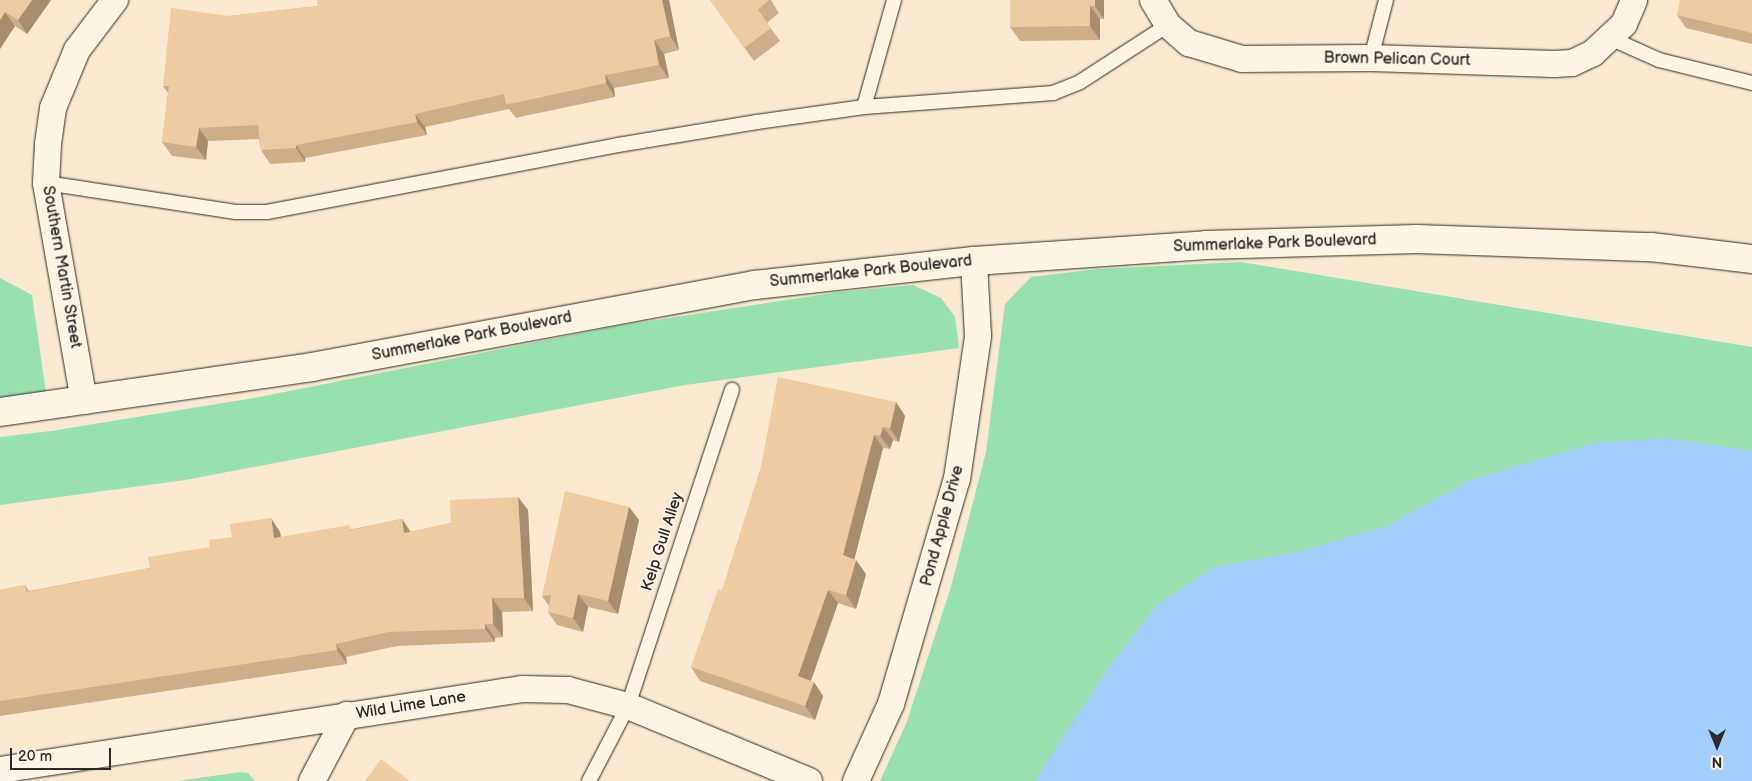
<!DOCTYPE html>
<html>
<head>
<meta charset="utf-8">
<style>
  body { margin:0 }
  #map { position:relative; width:1752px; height:781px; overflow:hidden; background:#f8e9d0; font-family:"Balsamiq Sans",sans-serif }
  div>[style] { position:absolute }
  .green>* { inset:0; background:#97e0af }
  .water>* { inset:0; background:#a2cffd }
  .roads { filter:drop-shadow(0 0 1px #2b2b2b) drop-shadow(0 0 1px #2b2b2b) }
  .lane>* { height:14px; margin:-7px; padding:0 7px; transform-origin:7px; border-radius:7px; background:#fcf5e5 }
  .street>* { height:26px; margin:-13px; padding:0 13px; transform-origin:13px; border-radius:13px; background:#fcf5e5 }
  .secondary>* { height:28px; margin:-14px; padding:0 14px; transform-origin:14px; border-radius:14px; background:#fcf5e5 }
  .wall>* { inset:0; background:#ccaf89 }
  .shaded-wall>* { inset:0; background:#a68f6f }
  .building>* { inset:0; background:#edcc9f }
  span { translate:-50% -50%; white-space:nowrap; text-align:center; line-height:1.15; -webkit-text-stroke:4px #fcf5e5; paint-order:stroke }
  .street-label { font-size:16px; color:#2b2b2b }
  .north { position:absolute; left:1692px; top:721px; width:50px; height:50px; -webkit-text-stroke:4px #fcf5e5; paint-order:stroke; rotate:180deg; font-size:14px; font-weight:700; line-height:20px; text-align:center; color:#2b2b2b }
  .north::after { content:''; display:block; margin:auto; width:18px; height:22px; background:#2b2b2b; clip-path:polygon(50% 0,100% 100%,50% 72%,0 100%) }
  .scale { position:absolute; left:10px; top:748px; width:101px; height:22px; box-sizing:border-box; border:2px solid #2b2b2b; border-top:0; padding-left:6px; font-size:15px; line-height:18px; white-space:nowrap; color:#2b2b2b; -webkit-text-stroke:4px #fcf5e5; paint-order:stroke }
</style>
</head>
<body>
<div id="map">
  <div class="green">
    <div style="clip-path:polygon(1241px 262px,1752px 347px,1752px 781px,880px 781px,906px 724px,951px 587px,986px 452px,1005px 304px,1031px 277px,1098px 269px)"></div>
    <div style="clip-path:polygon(0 278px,32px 295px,48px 407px,0 412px)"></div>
    <div style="clip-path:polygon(913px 285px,941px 298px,955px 317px,959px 348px,685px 385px,185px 480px,0 505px,0 437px,51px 431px,254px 398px,617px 326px,839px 292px)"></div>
    <div style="clip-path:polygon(240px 772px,248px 773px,255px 781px,178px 781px)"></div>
  </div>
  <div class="water">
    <div style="clip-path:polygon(1665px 438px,1752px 451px,1752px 781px,1035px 781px,1110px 666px,1157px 605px,1215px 567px,1298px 552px,1387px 526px,1469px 481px,1595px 443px)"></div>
  </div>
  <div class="roads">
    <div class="lane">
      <div style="left:1610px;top:38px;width:54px;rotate:24.2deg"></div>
      <div style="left:1659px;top:60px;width:96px;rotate:13.9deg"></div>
      <div style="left:1371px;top:58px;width:60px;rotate:-75.5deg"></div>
      <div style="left:864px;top:107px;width:111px;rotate:-74.3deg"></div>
      <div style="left:46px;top:183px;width:192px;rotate:8.7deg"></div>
      <div style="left:236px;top:212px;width:31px"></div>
      <div style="left:267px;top:212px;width:357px;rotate:-10.8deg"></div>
      <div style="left:618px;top:145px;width:141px;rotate:-9.4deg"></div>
      <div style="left:757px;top:122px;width:108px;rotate:-8deg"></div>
      <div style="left:864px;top:107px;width:190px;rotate:-4.2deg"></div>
      <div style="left:1053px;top:93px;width:29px;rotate:-22deg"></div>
      <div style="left:1080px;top:82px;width:105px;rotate:-32.9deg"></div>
      <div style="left:589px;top:781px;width:85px;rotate:-62.5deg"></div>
      <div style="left:628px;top:706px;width:333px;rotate:-71.8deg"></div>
    </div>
    <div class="street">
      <div style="left:1153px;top:0;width:29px;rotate:59deg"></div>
      <div style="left:1168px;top:25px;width:28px;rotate:41deg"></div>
      <div style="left:1189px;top:43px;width:55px;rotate:16.8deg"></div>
      <div style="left:1242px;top:59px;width:129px;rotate:-0.4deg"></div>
      <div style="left:1371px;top:58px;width:183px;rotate:1.9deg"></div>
      <div style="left:1554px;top:64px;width:18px;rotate:-3deg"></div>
      <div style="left:1572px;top:63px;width:23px;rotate:-25deg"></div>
      <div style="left:1593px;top:53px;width:42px;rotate:-43.1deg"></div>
      <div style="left:1624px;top:24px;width:26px;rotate:-67deg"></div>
      <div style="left:84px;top:401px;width:221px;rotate:-99.9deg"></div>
      <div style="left:46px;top:183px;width:39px;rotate:-87deg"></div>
      <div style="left:48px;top:144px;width:36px;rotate:-82deg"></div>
      <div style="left:53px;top:108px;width:63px;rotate:-67.5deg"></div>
      <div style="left:77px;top:50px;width:63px;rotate:-52.8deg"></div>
      <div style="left:0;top:770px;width:528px;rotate:-8.82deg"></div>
      <div style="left:522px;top:689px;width:46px;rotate:1.2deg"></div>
      <div style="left:568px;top:690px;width:62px;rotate:14.9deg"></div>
      <div style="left:628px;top:706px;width:196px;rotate:22.5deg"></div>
      <div style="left:312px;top:781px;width:75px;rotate:-62.1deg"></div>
      <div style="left:856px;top:781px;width:85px;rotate:-65.6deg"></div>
      <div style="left:891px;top:704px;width:234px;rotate:-73.7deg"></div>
      <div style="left:957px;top:479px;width:145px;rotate:-81.6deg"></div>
      <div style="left:978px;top:336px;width:75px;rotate:-93.1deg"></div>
    </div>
    <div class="secondary">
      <div style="left:0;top:412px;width:315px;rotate:-8.2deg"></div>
      <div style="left:312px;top:367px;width:451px;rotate:-10.5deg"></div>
      <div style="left:755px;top:285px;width:220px;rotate:-6.3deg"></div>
      <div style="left:974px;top:261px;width:233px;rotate:-3.9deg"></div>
      <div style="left:1206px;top:245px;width:211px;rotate:-1.6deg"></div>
      <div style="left:1417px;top:239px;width:234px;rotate:2deg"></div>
      <div style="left:1651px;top:247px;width:102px;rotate:6.8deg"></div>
    </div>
  </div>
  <div class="wall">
    <div style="clip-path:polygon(0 0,51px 0,27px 34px,15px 26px,0 49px)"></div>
    <div style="clip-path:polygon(317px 0,669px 0,679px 50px,664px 54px,669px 78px,614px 88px,615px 97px,524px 116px,516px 118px,509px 109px,425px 127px,427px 135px,305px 158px,305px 162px,270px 164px,261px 150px,259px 139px,208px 141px,206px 160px,172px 156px,162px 142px,168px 93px,163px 86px,229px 16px,318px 6px)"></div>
    <div style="clip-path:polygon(710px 0,771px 0,779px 13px,767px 23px,780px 41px,754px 61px)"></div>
    <div style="clip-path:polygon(1104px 0,1104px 19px,1100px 19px,1100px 40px,1020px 41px,1010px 27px)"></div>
    <div style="clip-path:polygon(1752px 0,1752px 44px,1686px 28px,1677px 15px)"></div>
    <div style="clip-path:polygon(896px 402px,905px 416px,899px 442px,893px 440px,890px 449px,883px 448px,854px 560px,866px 574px,856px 609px,838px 603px,811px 681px,823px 696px,815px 720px,700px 681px,691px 667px,722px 591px,760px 471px)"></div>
    <div style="clip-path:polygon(518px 497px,528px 510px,533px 611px,502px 612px,503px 637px,495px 638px,495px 642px,397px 646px,346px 657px,347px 664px,0 716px,0 590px,25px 585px,29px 591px,150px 568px,280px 532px,281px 537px,353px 529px,402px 519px,411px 532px,451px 523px)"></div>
    <div style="clip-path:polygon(629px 507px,639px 520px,618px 614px,588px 607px,583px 632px,557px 625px,548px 612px,549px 606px,542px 596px)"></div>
  </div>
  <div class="shaded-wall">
    <div style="clip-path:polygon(32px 0,51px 0,27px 34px,18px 20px)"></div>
    <div style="clip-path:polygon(662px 0,669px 0,679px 50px,670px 36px)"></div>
    <div style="clip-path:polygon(1095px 0,1104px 0,1104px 19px,1095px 6px)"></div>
    <div style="clip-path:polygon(1090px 6px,1100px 19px,1100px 40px,1090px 26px)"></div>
    <div style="clip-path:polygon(5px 12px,15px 26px,0 49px,0 20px)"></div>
    <div style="clip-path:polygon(654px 40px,664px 54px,669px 78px,659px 65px)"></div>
    <div style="clip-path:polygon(605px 75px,614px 88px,615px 97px,606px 83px)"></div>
    <div style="clip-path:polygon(415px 114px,425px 127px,427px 135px,417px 122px)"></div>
    <div style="clip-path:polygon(199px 128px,208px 141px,206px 160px,196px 147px)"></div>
    <div style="clip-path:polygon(296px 145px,305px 158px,305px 162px,296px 148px)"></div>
    <div style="clip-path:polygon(896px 402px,905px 416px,899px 442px,890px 428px)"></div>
    <div style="clip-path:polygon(883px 427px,893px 440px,890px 449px,880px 436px)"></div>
    <div style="clip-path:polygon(874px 435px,883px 448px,852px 568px,843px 555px)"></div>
    <div style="clip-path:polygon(518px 497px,528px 510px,533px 611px,524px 598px)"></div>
    <div style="clip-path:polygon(629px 507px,639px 520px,618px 614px,608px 601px)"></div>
    <div style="clip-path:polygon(271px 518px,280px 532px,283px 552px,274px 538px)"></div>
    <div style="clip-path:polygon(402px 519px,411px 533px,404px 533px)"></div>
    <div style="clip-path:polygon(856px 560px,866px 574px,856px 609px,846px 595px)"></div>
    <div style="clip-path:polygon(828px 590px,838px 603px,808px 689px,798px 676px)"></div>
    <div style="clip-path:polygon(578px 594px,588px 607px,583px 632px,573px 618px)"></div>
    <div style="clip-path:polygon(492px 598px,502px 612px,503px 637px,493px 624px)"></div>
    <div style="clip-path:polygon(485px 624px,495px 638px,495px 642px,485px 629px)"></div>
    <div style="clip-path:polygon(336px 644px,346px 657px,347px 664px,337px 650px)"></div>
    <div style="clip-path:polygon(814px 682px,823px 696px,815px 720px,805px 706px)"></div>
  </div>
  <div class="building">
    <div style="clip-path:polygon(0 0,32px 0,18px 20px,5px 12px,0 20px)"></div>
    <div style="clip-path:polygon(317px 0,662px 0,670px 36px,654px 40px,659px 65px,605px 75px,606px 83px,515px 103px,506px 104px,504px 94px,415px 114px,417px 122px,296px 145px,296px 148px,261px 150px,258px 125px,199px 128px,196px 147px,162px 142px,169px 86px,163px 86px,171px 8px,229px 16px,318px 6px)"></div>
    <div style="clip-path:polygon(710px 0,769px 0,758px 10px,771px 28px,744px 48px)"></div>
    <div style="clip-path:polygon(1010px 0,1095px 0,1095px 6px,1090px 6px,1090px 26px,1010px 27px)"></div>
    <div style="clip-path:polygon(1680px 0,1752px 0,1752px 33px,1677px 15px)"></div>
    <div style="clip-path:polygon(778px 377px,896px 402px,890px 428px,883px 427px,880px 436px,874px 435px,843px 555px,856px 560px,846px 595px,828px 590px,798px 676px,814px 682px,805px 706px,691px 667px,718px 589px,722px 591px,760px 471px)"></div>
    <div style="clip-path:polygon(565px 491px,629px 507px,608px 601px,578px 594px,573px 618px,548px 612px,551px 595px,542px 596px)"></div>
    <div style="clip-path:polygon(518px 497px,524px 598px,492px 598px,493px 624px,485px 624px,485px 629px,388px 632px,336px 644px,337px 650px,0 701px,0 590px,25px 585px,26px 592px,150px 568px,148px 557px,210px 547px,209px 540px,232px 537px,230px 524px,271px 518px,274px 538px,350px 525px,350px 530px,402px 519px,404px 533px,451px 523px,450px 500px)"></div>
    <div style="clip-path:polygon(381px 759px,410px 781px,365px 781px)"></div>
  </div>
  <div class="street-label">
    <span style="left:1397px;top:60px;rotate:1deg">Brown Pelican Court</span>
    <span style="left:1275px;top:244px;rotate:-2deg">Summerlake Park Boulevard</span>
    <span style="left:61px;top:267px;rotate:80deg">Southern Martin Street</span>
    <span style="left:871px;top:272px;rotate:-6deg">Summerlake Park Boulevard</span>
    <span style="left:472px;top:337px;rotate:-11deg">Summerlake Park Boulevard</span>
    <span style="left:943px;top:526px;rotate:-75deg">Pond Apple Drive</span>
    <span style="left:663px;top:542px;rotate:-72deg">Kelp Gull Alley</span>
    <span style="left:411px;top:706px;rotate:-9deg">Wild Lime Lane</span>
  </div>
  <div class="north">N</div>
  <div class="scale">20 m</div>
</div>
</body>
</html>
